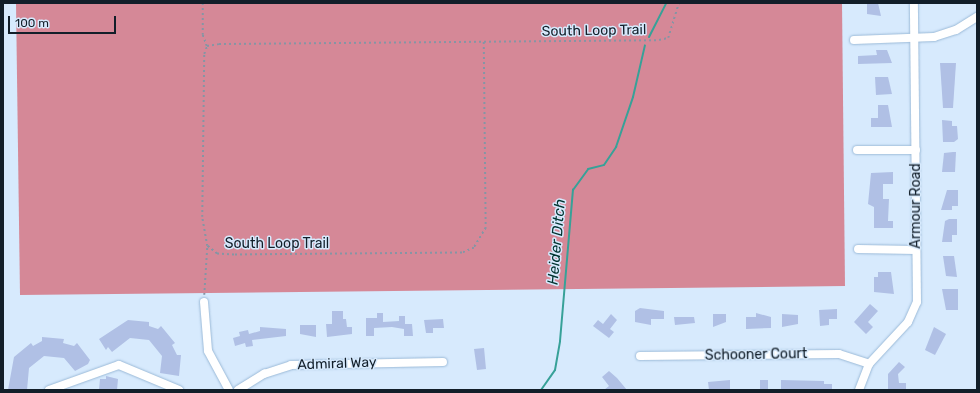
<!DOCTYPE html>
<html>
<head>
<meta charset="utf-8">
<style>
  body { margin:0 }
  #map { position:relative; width:980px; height:393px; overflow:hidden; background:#d7eafd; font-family:Rubik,sans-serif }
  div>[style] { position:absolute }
  .forest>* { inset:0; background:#d58897 }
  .stream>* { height:2px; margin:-1px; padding:0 1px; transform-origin:1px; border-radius:1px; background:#37a198 }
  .building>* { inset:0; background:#b0c0e5 }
  .path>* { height:1.5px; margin-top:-0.75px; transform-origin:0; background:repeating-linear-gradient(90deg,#8595a4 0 2px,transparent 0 5px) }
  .roads { filter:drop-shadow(0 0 1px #9bbad8) drop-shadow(0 0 1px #9bbad8) }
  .minor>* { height:8px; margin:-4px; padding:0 4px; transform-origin:4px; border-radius:4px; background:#fff }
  span { translate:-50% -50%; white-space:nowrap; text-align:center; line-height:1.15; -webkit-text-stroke:3px #d7eafd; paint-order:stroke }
  .street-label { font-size:14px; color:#121e29 }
  .water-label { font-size:15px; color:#003330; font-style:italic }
  .frame { position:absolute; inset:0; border:4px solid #121e29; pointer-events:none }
  .scale { position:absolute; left:8px; top:16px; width:108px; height:18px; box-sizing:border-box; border:2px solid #121e29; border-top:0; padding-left:5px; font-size:12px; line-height:14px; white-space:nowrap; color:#121e29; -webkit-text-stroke:3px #d7eafd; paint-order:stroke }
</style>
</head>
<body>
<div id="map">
  <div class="forest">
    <div style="clip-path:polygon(16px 3px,842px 3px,845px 286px,20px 295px)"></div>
  </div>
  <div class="stream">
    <div style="left:649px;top:37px;width:38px;rotate:-63deg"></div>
    <div style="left:541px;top:390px;width:24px;rotate:-55deg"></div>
    <div style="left:555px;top:370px;width:29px;rotate:-80deg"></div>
    <div style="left:560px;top:341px;width:152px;rotate:-85.1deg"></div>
    <div style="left:573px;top:190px;width:26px;rotate:-54deg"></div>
    <div style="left:588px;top:169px;width:16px;rotate:-14deg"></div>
    <div style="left:604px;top:165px;width:22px;rotate:-56deg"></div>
    <div style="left:616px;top:147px;width:53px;rotate:-71.2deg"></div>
    <div style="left:633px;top:97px;width:53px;rotate:-77deg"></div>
  </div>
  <div class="building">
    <div style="clip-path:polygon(867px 3px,878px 3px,881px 16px,867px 14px)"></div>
    <div style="clip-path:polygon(876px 50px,887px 50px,892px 63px,858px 64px,858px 56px,877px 55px)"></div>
    <div style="clip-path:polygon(940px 63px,956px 63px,953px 108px,943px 108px)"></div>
    <div style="clip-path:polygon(875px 77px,888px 77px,892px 94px,876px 95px)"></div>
    <div style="clip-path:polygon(878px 105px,888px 105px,892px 127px,871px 127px,871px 118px,878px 118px)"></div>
    <div style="clip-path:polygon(942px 120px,952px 121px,952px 126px,957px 126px,958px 139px,954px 142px,943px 142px)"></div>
    <div style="clip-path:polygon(953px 152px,956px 152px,955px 172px,942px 172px,944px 153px)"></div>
    <div style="clip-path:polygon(893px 172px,893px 184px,883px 184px,883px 199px,889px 199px,888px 221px,893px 221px,893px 228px,874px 228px,874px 207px,868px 204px,871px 173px)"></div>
    <div style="clip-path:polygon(947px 190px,958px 190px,958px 206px,952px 206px,952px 210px,941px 210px)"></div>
    <div style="clip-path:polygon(949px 219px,957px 219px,957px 235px,952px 235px,952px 242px,942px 242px,945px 221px)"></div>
    <div style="clip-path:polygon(943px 256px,954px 256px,957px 277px,946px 276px)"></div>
    <div style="clip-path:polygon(878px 272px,891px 272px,894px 294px,874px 292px,874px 277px,878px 277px)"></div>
    <div style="clip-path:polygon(942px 289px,958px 289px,958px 310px,946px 310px)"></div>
    <div style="clip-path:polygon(870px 304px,878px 311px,868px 322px,873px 327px,866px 334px,854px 322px)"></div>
    <div style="clip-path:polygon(640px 308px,664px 311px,664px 319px,651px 319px,651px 325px,635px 322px,635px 311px)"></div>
    <div style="clip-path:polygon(837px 309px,837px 319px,829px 319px,829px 325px,820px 326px,819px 310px)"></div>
    <div style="clip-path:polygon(332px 311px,343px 311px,343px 319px,346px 319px,347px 327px,352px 327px,352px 334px,327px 337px,326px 324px,332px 324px)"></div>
    <div style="clip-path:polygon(377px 313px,383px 313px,383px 322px,399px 321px,399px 316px,405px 316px,405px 324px,412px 324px,413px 336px,404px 336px,404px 329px,392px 327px,374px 328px,374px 336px,366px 336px,366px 318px,377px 318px)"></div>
    <div style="clip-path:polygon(756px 313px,771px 317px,771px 328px,746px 329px,746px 317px,756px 317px)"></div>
    <div style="clip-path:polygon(611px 314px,617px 320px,610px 329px,614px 332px,609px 338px,593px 326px,598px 320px,603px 324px)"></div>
    <div style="clip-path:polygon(713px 314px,726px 314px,726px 322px,713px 327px)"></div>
    <div style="clip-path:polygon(782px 314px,798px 315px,798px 324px,782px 327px)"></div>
    <div style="clip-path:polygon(674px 317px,694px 317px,695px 323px,675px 325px)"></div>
    <div style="clip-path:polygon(443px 319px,444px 328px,433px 328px,433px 333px,426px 333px,424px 320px)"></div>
    <div style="clip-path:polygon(128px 320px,149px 322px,149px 326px,158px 329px,161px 326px,175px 343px,172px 345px,177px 355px,181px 355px,179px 376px,160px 373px,162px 356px,149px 340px,130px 338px,112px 352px,108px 347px,106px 350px,99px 339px)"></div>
    <div style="clip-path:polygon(300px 325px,316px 325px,316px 337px,300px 334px)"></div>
    <div style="clip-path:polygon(260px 327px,286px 329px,286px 336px,252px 340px,253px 346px,246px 347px,245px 343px,235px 346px,233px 338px,240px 336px,239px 332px,248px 330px,249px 334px,260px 331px)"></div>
    <div style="clip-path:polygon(934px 327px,946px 334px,935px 355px,925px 350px)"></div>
    <div style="clip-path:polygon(42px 337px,64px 339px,63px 343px,74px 346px,77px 343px,90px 360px,88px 364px,75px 371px,64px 358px,44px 356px,29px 368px,27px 390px,8px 390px,14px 357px,31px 343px,33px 346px,42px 341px)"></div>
    <div style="clip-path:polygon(484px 348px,486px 369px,477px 370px,474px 349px)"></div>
    <div style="clip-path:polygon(899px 362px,905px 367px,898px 374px,899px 383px,906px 383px,906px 389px,888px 390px,888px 374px)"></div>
    <div style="clip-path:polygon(609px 371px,617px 378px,627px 390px,604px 390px,609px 386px,602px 377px)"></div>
    <div style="clip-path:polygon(106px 376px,118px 379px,117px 390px,99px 390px,100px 379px,106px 379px)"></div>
    <div style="clip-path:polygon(730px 380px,730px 390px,709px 390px,708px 382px)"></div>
    <div style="clip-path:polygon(760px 380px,768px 380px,768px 390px,760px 390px)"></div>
    <div style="clip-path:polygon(781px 380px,824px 381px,824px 384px,832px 384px,832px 390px,781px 390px)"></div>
  </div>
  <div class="path">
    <div style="left:203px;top:3px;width:32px;rotate:90deg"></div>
    <div style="left:203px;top:35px;width:12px;rotate:70deg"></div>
    <div style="left:484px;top:42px;width:186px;rotate:89.4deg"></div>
    <div style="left:486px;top:228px;width:23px;rotate:121deg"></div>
    <div style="left:474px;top:248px;width:13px;rotate:157deg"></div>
    <div style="left:462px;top:253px;width:228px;rotate:179.5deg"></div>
    <div style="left:234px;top:255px;width:17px;rotate:-177deg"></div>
    <div style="left:217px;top:254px;width:13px;rotate:-141deg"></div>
    <div style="left:207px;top:246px;width:29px;rotate:-100deg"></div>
    <div style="left:202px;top:217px;width:163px;rotate:-89.3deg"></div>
    <div style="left:204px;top:54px;width:9px;rotate:-69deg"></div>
    <div style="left:207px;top:46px;width:12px;rotate:-9deg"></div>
    <div style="left:219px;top:44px;width:440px;rotate:-0.5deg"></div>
    <div style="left:659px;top:40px;width:9px;rotate:-13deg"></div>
    <div style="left:668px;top:38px;width:37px;rotate:-73deg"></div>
    <div style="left:204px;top:295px;width:48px;rotate:-86.4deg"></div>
  </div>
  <div class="roads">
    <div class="minor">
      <div style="left:854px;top:40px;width:80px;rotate:-2.1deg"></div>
      <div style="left:934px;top:37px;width:23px;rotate:-18deg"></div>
      <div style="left:956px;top:30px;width:25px;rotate:-32deg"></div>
      <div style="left:857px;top:150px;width:59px"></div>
      <div style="left:858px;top:249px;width:58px;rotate:1deg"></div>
      <div style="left:204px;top:302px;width:49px;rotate:85.3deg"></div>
      <div style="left:208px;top:351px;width:44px;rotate:61.7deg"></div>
      <div style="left:640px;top:356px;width:199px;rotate:-0.6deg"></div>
      <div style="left:839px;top:354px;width:32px;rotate:18deg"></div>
      <div style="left:49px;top:390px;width:74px;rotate:-19.7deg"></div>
      <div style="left:119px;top:365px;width:65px;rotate:22.6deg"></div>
      <div style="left:238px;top:390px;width:31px;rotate:-32deg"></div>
      <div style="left:264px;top:374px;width:28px;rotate:-18deg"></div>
      <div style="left:291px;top:365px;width:152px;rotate:-1.1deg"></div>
      <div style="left:859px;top:390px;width:28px;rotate:-69deg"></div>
      <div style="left:869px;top:364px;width:57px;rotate:-47.1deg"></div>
      <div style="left:908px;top:322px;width:22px;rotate:-66deg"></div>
      <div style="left:917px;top:302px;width:299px;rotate:-90.6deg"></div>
    </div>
  </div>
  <div class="street-label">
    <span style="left:594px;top:31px;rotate:-1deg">South Loop Trail</span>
    <span style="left:916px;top:206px;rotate:-90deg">Armour Road</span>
    <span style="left:277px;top:244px">South Loop Trail</span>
    <span style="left:756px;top:355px;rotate:-1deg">Schooner Court</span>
    <span style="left:337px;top:364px;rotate:-2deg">Admiral Way</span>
  </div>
  <div class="water-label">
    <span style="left:557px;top:242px;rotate:-85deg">Heider Ditch</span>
  </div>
  <div class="frame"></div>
  <div class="scale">100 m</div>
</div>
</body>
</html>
